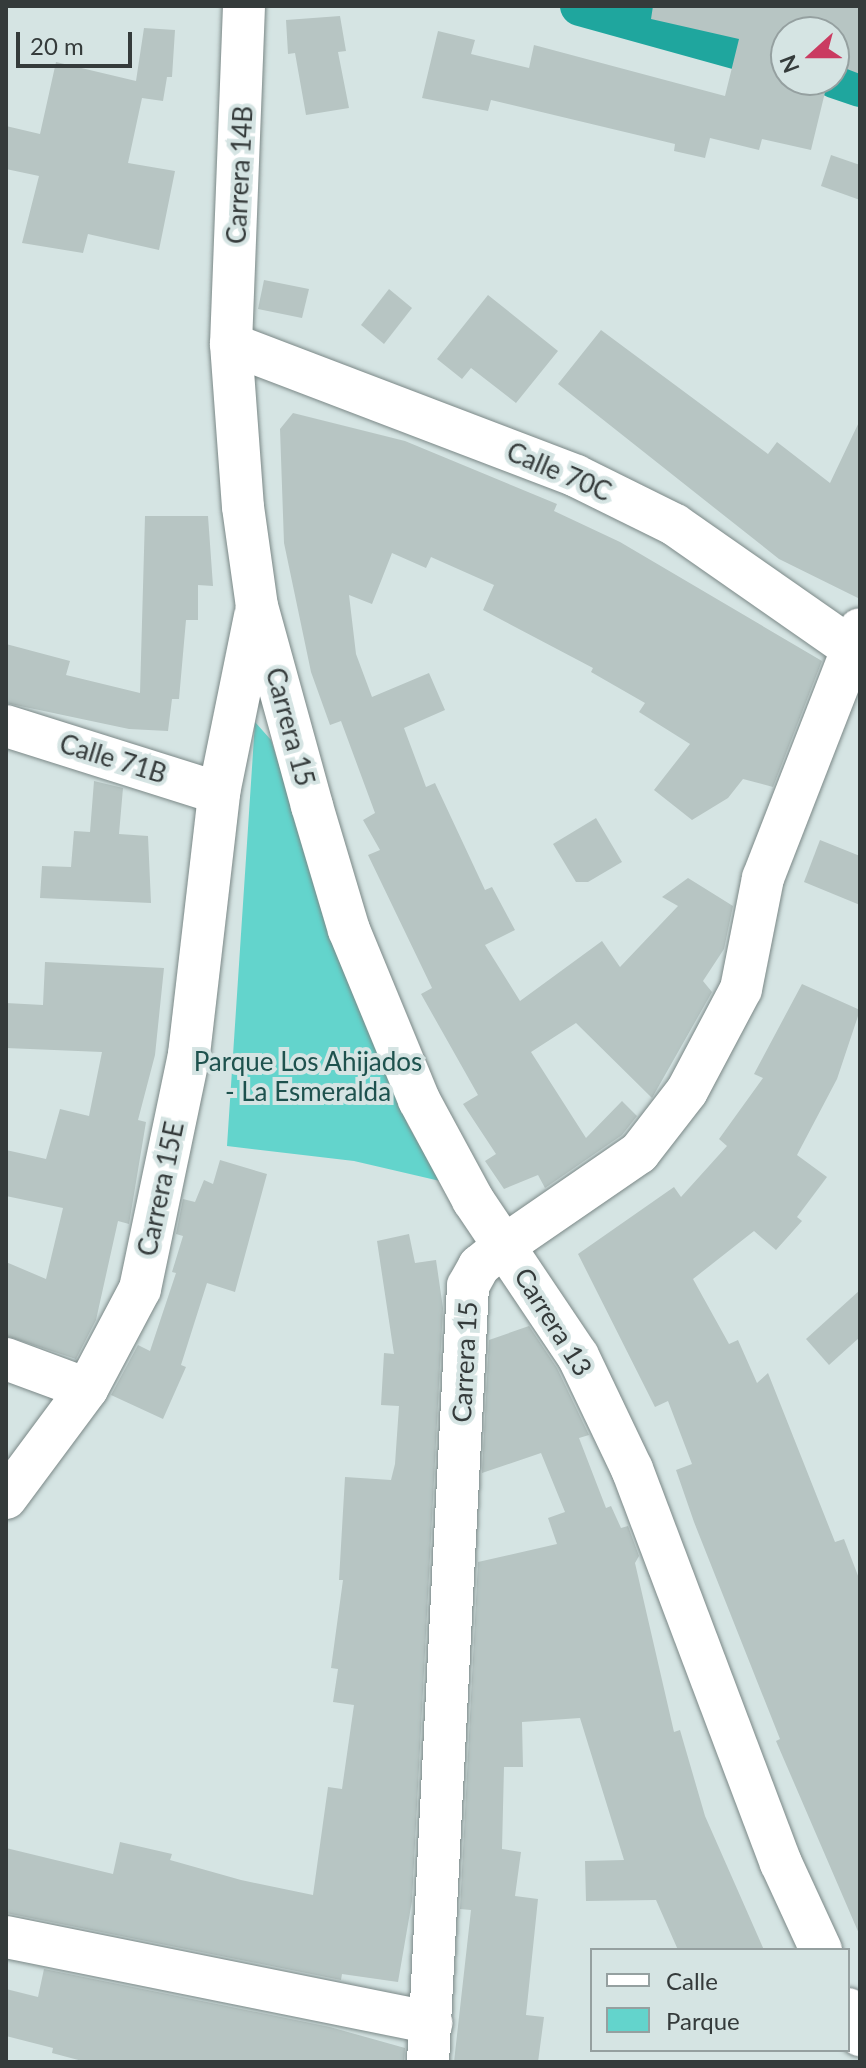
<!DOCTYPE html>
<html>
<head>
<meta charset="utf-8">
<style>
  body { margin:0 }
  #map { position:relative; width:866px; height:2068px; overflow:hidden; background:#d5e4e3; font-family:Lato,sans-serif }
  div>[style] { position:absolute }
  .green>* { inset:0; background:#63d4cc }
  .canal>* { height:40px; margin:-20px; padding:0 20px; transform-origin:20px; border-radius:20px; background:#1fa69e }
  .building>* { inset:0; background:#b7c5c3 }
  .roads { filter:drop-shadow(0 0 2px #7b8887) drop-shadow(0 0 2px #7b8887) }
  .minor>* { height:42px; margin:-21px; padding:0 21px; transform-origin:21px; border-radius:21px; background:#fff }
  span { translate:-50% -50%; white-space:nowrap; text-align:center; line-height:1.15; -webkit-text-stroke:8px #d5e4e3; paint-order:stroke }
  .street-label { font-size:26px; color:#353b3b }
  .park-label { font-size:26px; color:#1e524e }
  .frame { position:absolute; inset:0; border:8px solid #353b3b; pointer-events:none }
  .legend { position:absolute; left:590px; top:1948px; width:260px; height:104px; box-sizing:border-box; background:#d5e4e3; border:2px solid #95a0a0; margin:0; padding:10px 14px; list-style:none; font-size:24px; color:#353b3b }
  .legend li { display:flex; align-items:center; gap:16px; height:40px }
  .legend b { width:40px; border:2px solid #95a0a0 }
  .north { position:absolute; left:770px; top:16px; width:80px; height:80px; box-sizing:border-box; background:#d5e4e3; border:2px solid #95a0a0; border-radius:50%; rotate:249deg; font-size:22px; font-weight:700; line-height:32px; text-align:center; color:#353b3b }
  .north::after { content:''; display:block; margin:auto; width:28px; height:36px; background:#ca3b61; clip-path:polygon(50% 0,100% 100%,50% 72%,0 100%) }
  .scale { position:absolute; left:16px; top:32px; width:116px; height:36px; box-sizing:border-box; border:4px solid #353b3b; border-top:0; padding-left:10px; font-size:24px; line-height:28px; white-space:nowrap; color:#353b3b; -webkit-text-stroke:6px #d5e4e3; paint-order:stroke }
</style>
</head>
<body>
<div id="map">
  <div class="green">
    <div style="clip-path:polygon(255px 722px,271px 740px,340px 954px,408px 1125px,440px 1181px,354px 1161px,227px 1146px)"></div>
  </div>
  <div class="canal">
    <div style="left:580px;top:6px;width:214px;rotate:15.5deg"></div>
    <div style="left:834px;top:78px;width:28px;rotate:19deg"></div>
  </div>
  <div class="building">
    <div style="clip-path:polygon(653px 6px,860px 6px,860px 74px,834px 64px,834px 32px,786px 32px,786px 80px,828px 80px,811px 150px,762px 139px,759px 150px,710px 138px,705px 158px,674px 151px,675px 144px,491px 100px,488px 111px,422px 98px,438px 31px,475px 40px,471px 54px,529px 68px,534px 45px,725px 96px,739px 39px,651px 19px)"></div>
    <div style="clip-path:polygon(340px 16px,346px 51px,338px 52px,349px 108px,306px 115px,295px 53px,288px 54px,286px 20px)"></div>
    <div style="clip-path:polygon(144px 28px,175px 30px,172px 77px,167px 77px,163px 101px,142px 98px,128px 163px,175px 171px,159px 250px,88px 234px,83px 253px,22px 243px,39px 176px,6px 169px,6px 126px,40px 134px,56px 62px,136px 81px)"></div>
    <div style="clip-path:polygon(831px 155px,860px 165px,860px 200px,821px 186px)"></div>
    <div style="clip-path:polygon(264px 280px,309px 289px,302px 318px,258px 309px)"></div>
    <div style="clip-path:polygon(389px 289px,412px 308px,384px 344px,361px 325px)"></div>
    <div style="clip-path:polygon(488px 295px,558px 351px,516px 403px,471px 368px,462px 379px,437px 359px)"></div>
    <div style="clip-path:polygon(601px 330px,768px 454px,777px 442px,830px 483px,860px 420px,860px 599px,779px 559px,558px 384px)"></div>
    <div style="clip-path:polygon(293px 413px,405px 441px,557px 504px,554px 511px,620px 542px,822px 661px,773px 787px,743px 779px,728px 798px,692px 820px,654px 790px,690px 744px,639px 712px,645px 703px,591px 672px,593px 668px,483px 610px,494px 585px,431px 557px,426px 568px,392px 553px,372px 604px,349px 595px,356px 654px,372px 697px,429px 673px,445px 710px,404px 728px,426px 787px,435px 783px,485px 890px,492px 887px,515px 930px,485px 945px,520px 1001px,602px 941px,620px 967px,678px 906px,662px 897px,688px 878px,733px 906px,724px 949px,703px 981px,712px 992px,652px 1098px,576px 1023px,531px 1052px,586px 1138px,622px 1101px,637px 1116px,622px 1135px,545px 1188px,538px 1175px,504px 1189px,485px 1161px,496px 1154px,463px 1104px,478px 1095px,421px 994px,432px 988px,368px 855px,380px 850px,363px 820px,375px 813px,341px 721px,330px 725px,311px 672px,284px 543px,280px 429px)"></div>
    <div style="clip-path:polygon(145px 516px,208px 516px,213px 586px,198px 585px,198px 620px,186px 620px,179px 699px,172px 699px,168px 731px,129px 729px,6px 703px,6px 644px,70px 661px,66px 675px,140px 693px)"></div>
    <div style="clip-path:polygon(94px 781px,123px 788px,119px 834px,148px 836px,151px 903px,40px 898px,42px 866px,71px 867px,74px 831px,90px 832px)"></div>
    <div style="clip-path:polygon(596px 818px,622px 862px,588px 882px,576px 882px,553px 844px)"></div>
    <div style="clip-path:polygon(820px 840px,860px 856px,860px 905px,804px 882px)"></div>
    <div style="clip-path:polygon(45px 962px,164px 968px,155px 1055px,138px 1120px,146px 1122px,129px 1224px,118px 1221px,96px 1320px,76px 1359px,6px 1336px,6px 1262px,46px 1279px,63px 1208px,6px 1196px,6px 1150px,46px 1159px,60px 1109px,89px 1116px,102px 1052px,6px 1048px,6px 1003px,43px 1005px)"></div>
    <div style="clip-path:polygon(802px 984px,860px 1010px,837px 1079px,797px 1155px,827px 1177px,797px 1217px,802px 1221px,776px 1250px,754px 1231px,693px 1279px,729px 1344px,738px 1340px,757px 1383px,768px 1373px,835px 1542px,844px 1539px,860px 1581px,860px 1936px,776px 1741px,780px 1739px,694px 1522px,676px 1470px,692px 1464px,668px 1401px,655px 1407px,578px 1254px,674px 1187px,681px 1197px,727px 1146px,719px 1139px,763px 1078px,754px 1074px)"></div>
    <div style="clip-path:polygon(220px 1160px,267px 1174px,235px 1292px,207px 1283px,181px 1365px,186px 1367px,163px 1419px,111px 1395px,138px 1345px,150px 1351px,176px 1273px,172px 1272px,183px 1236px,176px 1234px,183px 1199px,195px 1202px,204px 1180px,213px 1184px)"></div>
    <div style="clip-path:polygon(409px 1234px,415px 1263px,436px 1260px,443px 1308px,412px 1901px,398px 1982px,342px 1974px,341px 1980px,6px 1913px,6px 1848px,113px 1874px,120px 1842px,172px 1854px,170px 1860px,241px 1880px,313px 1895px,328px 1787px,342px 1789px,354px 1705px,333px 1702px,338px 1669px,331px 1668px,343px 1580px,339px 1580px,345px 1477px,391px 1480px,395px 1464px,399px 1406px,381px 1405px,384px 1353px,394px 1354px,377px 1241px)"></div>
    <div style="clip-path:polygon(860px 1290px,860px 1337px,829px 1365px,806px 1339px)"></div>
    <div style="clip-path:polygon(529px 1326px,557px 1368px,589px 1435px,579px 1438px,606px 1508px,611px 1506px,621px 1528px,628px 1526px,639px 1556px,635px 1563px,674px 1732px,680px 1730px,705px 1816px,764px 1950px,678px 1950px,656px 1900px,586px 1901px,585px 1861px,624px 1860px,580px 1718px,522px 1722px,523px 1767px,504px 1767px,502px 1849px,521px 1852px,515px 1896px,538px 1899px,526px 2015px,544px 2017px,538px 2062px,454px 2062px,471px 1910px,460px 1909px,478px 1562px,557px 1544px,548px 1518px,565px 1512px,541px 1453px,482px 1473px,489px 1340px)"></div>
    <div style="clip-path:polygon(44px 1969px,330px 2027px,405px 2048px,404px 2062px,86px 2062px,52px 2053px,53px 2048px,6px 2036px,6px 1989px,38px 1997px)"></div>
  </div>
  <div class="roads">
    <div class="minor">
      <div style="left:244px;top:6px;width:338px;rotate:92.2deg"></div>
      <div style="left:231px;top:344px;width:163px;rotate:85.8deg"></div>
      <div style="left:243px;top:507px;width:100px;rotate:82deg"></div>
      <div style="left:257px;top:606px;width:207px;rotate:74.6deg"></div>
      <div style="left:312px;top:806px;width:129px;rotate:73.4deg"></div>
      <div style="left:349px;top:930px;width:184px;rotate:67.6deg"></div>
      <div style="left:419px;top:1100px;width:114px;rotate:61.6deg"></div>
      <div style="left:473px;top:1200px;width:188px;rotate:56.1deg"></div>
      <div style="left:578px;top:1356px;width:125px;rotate:64.5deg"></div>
      <div style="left:632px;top:1469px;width:421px;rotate:69.3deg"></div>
      <div style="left:781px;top:1863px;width:96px;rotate:65.3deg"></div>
      <div style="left:231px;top:344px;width:369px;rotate:20.9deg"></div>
      <div style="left:576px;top:476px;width:110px;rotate:26.3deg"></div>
      <div style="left:675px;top:525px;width:226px;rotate:34.9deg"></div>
      <div style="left:6px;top:726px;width:223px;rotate:17.5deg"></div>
      <div style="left:6px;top:1359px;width:86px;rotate:20.3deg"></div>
      <div style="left:6px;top:1498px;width:136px;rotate:-53.4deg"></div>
      <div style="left:87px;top:1389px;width:113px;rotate:-62.1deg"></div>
      <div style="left:140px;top:1289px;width:240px;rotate:-78.2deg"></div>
      <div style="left:189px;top:1054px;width:263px;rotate:-83.4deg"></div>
      <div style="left:219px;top:793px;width:181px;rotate:-78.5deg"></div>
      <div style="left:6px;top:1937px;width:434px;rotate:11.4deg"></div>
      <div style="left:848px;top:2009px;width:29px;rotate:65deg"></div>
      <div style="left:428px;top:2062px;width:777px;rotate:-87.05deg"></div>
      <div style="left:468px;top:1286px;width:23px;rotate:-61deg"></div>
      <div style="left:479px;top:1266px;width:33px;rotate:-39deg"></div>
      <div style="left:505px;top:1245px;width:163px;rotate:-34.5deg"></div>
      <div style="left:639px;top:1153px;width:78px;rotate:-52.3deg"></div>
      <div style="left:687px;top:1091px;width:115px;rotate:-62.1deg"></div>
      <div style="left:741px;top:989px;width:113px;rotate:-78.8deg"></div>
      <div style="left:763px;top:878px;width:267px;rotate:-68.7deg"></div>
    </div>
  </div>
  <div class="street-label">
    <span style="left:240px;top:175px;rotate:-87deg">Carrera 14B</span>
    <span style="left:559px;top:472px;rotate:23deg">Calle 70C</span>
    <span style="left:290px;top:727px;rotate:75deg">Carrera 15</span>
    <span style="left:113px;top:759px;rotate:17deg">Calle 71B</span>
    <span style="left:161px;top:1189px;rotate:-78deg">Carrera 15E</span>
    <span style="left:553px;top:1322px;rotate:58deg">Carrera 13</span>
    <span style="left:465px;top:1362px;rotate:-87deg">Carrera 15</span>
  </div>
  <div class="park-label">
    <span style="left:308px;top:1077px">Parque Los Ahijados<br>- La Esmeralda</span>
  </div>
  <div class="frame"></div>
  <ul class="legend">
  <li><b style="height:10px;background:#fff"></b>Calle</li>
  <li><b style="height:22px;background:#63d4cc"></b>Parque</li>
  </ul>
  <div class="north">N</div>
  <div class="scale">20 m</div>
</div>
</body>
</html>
